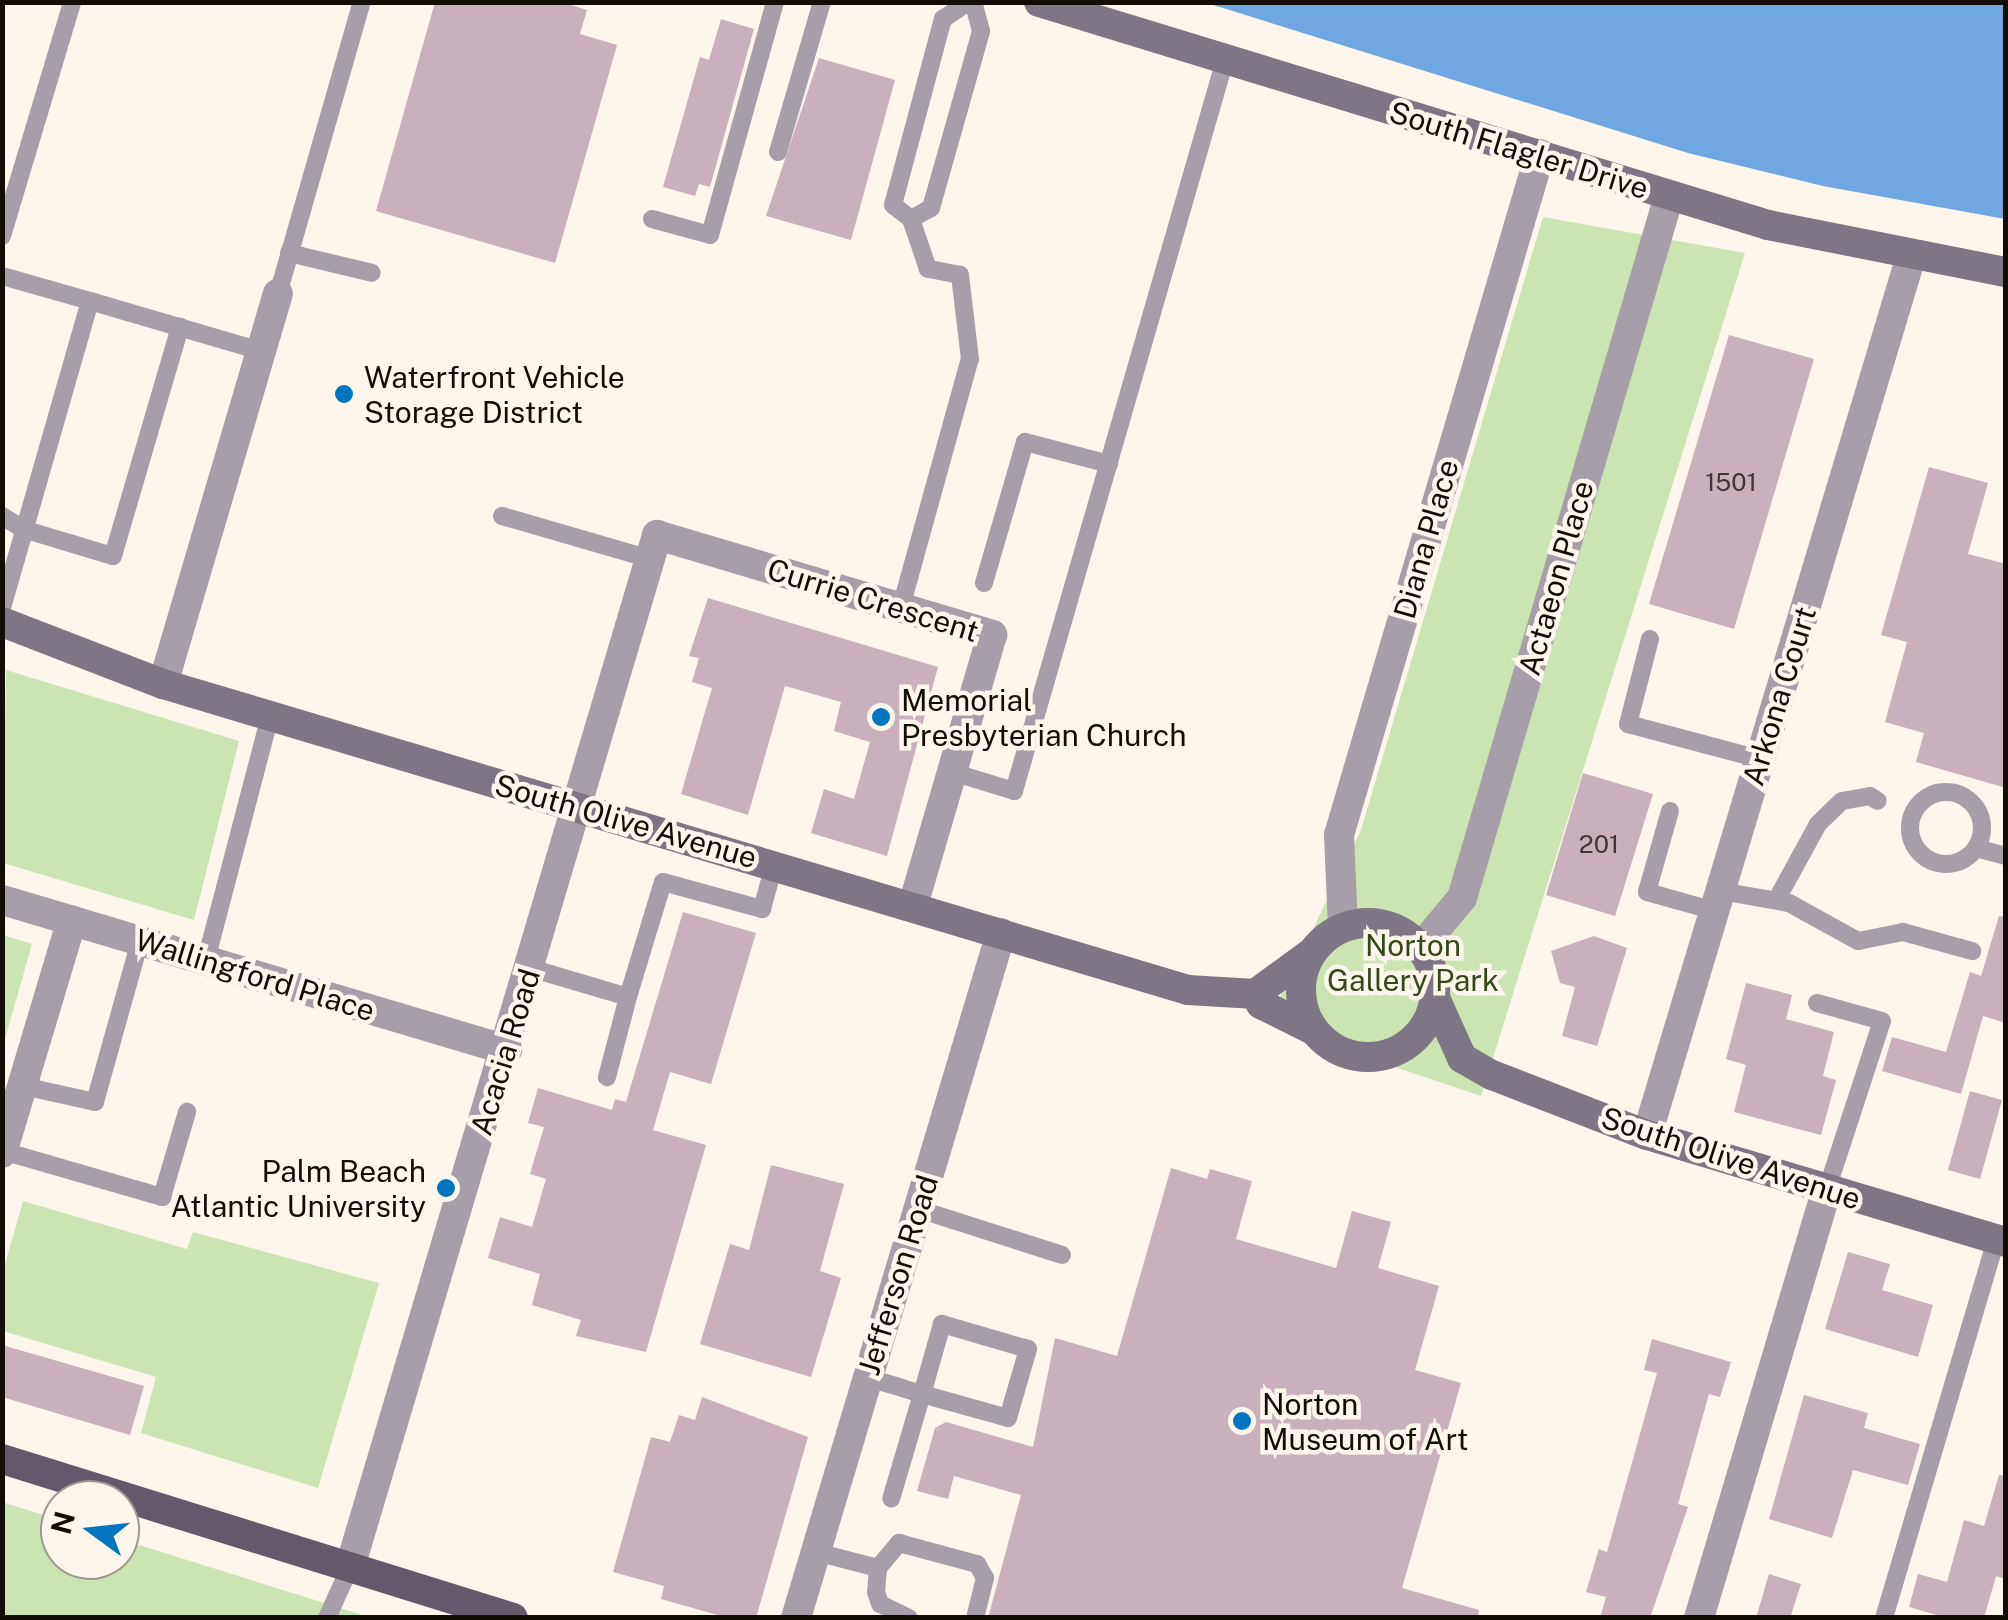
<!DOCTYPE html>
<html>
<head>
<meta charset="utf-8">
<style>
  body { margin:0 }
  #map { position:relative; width:2008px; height:1620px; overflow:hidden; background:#fdf6ec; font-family:"Public Sans",sans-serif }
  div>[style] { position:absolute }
  .green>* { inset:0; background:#cbe4b1 }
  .water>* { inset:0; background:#70a6e2 }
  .building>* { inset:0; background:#caafbc }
  .lane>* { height:18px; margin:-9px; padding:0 9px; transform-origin:9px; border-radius:9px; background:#a69faa }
  .lane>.ring { margin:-9px; padding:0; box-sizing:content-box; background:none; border:18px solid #a69faa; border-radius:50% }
  .street>* { height:30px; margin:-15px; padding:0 15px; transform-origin:15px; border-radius:15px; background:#a69faa }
  .secondary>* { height:30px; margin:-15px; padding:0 15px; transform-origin:15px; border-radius:15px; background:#7f7685 }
  .secondary>.ring { margin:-15px; padding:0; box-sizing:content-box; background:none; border:30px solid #7f7685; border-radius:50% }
  .primary>* { height:30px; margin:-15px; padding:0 15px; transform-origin:15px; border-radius:15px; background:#64586a }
  .dots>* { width:28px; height:28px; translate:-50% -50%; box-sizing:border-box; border:5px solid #fdf6ec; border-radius:50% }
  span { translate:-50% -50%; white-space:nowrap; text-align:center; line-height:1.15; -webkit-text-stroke:9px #fdf6ec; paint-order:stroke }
  .number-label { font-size:25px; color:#403633 }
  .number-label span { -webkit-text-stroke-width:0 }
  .street-label { font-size:30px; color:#120d05 }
  .poi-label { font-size:30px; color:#120d05 }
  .left { translate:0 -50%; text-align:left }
  .right { translate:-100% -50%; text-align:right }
  .park-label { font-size:30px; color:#344a16 }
  .frame { position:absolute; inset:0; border:5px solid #120d05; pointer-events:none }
  .north { position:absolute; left:40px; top:1480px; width:100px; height:100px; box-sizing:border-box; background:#fdf6ec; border:2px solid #9f9990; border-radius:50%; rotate:285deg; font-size:28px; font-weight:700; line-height:40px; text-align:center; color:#120d05 }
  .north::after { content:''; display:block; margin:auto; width:35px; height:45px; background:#0175bf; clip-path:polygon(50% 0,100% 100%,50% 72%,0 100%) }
</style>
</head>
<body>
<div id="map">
  <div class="green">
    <div style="clip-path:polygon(1543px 217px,1745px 253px,1481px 1096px,1267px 1024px,1361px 830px)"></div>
    <div style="clip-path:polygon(6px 670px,239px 741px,194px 920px,3px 863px)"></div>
    <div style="clip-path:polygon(3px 935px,32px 944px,3px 1046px,2px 935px)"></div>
    <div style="clip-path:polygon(23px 1201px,187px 1249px,193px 1232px,379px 1283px,318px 1488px,141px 1433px,156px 1377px,3px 1331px,3px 1271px)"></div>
    <div style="clip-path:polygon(2px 1502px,60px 1520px,60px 1560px,120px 1560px,120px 1539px,369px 1617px,3px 1617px)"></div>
  </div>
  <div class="water">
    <div style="clip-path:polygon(1207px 3px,2005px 3px,2005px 219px,1823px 186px,1688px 153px)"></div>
  </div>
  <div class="building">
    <div style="clip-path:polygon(435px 2px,561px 2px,587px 10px,580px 34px,617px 45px,555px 263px,376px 211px)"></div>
    <div style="clip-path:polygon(721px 19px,754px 29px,710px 187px,699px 184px,695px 196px,663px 187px,700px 57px,709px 60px)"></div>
    <div style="clip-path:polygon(819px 58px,895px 80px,851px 240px,766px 216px)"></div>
    <div style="clip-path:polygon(1729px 335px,1814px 359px,1734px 629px,1649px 604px)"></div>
    <div style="clip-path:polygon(1929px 467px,1988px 483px,1968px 554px,2006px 564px,2006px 788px,1916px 762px,1924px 733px,1885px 722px,1907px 642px,1881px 635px)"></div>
    <div style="clip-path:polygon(708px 598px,938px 667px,887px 856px,811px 833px,824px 789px,854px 799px,870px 742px,834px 731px,841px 702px,785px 686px,748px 815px,681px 794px,712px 688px,692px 682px,699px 658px,689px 656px)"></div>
    <div style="clip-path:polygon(1583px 773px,1653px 794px,1615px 916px,1546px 895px)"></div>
    <div style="clip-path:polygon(683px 912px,756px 933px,711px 1084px,670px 1072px,653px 1130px,706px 1145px,646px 1352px,576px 1336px,581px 1320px,532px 1305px,540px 1274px,488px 1258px,500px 1217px,532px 1227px,546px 1179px,530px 1174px,544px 1127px,528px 1123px,538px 1088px,612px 1110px,615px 1099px,626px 1102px)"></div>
    <div style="clip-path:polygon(1999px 916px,2006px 917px,2006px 1023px,1983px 1016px,1961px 1094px,1882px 1071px,1892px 1037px,1946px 1052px,1970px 972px,1981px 976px)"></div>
    <div style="clip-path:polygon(1594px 936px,1627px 948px,1597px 1046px,1562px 1036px,1575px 987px,1560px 983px,1551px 951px)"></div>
    <div style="clip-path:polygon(1746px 983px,1792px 995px,1786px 1019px,1834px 1032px,1823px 1076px,1836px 1080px,1821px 1135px,1734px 1112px,1746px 1065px,1726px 1059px)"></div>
    <div style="clip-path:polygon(1970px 1091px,2002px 1100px,1980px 1179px,1948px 1170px)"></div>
    <div style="clip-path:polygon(771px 1165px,844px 1184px,820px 1271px,841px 1278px,811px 1377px,700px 1344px,730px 1244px,749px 1250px)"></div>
    <div style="clip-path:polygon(1171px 1168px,1207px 1179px,1210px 1169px,1252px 1181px,1236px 1239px,1336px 1268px,1352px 1211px,1391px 1222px,1378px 1268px,1439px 1286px,1415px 1370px,1461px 1383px,1402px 1588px,1479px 1610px,1478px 1618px,988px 1618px,1021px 1495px,954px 1476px,948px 1499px,917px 1491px,935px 1428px,946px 1422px,1033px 1447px,1055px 1338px,1117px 1356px)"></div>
    <div style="clip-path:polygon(1848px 1252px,1890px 1264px,1882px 1290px,1933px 1305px,1918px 1357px,1825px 1329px)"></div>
    <div style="clip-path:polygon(1652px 1339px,1731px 1362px,1720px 1397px,1709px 1394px,1678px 1504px,1688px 1507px,1650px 1618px,1600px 1618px,1606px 1597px,1586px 1592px,1599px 1549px,1607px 1552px,1657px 1373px,1644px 1370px)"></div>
    <div style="clip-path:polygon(2px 1345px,144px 1386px,130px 1435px,2px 1397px)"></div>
    <div style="clip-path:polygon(1804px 1395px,1868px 1413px,1864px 1428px,1920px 1444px,1908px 1485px,1853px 1470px,1832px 1538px,1769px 1519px)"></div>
    <div style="clip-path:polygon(702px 1397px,808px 1437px,756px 1618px,728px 1618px,661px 1599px,664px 1586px,613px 1572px,651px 1437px,670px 1442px,679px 1415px,695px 1420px)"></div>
    <div style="clip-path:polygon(1999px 1475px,2006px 1476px,2006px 1579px,1996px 1576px,1984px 1618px,1947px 1618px,1909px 1607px,1918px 1574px,1947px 1582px,1964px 1520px,1984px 1526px)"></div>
    <div style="clip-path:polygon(1769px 1574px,1801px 1584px,1790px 1618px,1756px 1618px)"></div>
  </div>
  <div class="lane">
    <div style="left:778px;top:152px;width:156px;rotate:-73.7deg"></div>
    <div style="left:652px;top:219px;width:60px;rotate:15.4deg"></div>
    <div style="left:710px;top:235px;width:242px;rotate:-74.4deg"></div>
    <div style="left:911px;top:219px;width:23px;rotate:-29deg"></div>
    <div style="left:931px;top:208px;width:184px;rotate:-74.2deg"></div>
    <div style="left:981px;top:31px;width:30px;rotate:-105deg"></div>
    <div style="left:2px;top:236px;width:244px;rotate:-73.3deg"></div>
    <div style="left:289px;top:253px;width:85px;rotate:13.5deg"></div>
    <div style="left:2px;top:276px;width:91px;rotate:15.9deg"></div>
    <div style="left:90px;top:301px;width:319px;rotate:106deg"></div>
    <div style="left:278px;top:294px;width:304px;rotate:-74deg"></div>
    <div style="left:90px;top:301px;width:178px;rotate:16.3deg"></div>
    <div style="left:2px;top:516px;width:25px;rotate:32deg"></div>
    <div style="left:23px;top:529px;width:94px;rotate:16.7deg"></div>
    <div style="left:113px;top:556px;width:239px;rotate:-73.7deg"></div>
    <div style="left:502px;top:516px;width:154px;rotate:16.2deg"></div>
    <div style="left:984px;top:583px;width:147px;rotate:-73.8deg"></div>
    <div style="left:1025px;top:442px;width:87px;rotate:14.7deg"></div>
    <div style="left:901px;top:607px;width:257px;rotate:-74.5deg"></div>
    <div style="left:970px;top:359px;width:85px;rotate:-96.8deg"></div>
    <div style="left:960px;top:275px;width:33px;rotate:-169deg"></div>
    <div style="left:928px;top:269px;width:53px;rotate:-108.8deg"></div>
    <div style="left:911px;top:219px;width:23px;rotate:-142deg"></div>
    <div style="left:893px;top:205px;width:193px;rotate:-75deg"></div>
    <div style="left:943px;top:19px;width:30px;rotate:-34deg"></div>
    <div style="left:1650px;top:639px;width:88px;rotate:104.5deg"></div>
    <div style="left:1628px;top:724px;width:137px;rotate:14.9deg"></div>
    <div style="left:952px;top:772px;width:65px;rotate:17deg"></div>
    <div style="left:1014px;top:791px;width:761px;rotate:-73.9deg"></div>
    <div class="ring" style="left:1910px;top:792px;width:54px;height:54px"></div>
    <div style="left:1670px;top:811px;width:84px;rotate:105.9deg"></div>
    <div style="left:1647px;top:892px;width:71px;rotate:15.6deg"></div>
    <div style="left:1976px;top:848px;width:31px;rotate:15deg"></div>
    <div style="left:1720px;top:891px;width:70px;rotate:9.9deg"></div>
    <div style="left:1789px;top:903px;width:79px;rotate:28.8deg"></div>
    <div style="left:1858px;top:941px;width:46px;rotate:-11.3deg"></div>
    <div style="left:1903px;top:932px;width:72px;rotate:15.4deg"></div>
    <div style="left:1777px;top:899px;width:85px;rotate:-61.3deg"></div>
    <div style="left:1818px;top:824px;width:33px;rotate:-44deg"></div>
    <div style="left:1842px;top:801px;width:28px;rotate:-10deg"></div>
    <div style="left:1870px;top:796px;width:9px;rotate:32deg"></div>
    <div style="left:206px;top:960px;width:252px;rotate:-75.3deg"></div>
    <div style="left:530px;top:968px;width:102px;rotate:16.5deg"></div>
    <div style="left:628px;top:997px;width:83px;rotate:104.7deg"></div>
    <div style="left:628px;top:997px;width:120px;rotate:-73.1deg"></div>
    <div style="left:663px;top:882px;width:103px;rotate:15.3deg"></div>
    <div style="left:762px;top:909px;width:46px;rotate:-74.7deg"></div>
    <div style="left:1817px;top:1003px;width:67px;rotate:15.5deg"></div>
    <div style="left:1882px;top:1021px;width:177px;rotate:108.1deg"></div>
    <div style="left:23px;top:1086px;width:74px;rotate:12.5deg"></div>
    <div style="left:95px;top:1102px;width:167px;rotate:-74.4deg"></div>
    <div style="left:3px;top:1151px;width:166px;rotate:16.1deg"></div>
    <div style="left:162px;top:1197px;width:89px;rotate:-73.6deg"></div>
    <div style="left:918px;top:1209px;width:151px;rotate:17.7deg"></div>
    <div style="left:868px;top:1378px;width:35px;rotate:16deg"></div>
    <div style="left:902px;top:1388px;width:21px;rotate:17deg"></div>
    <div style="left:922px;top:1394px;width:89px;rotate:15.6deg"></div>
    <div style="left:1008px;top:1418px;width:72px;rotate:-73.8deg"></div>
    <div style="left:1028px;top:1349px;width:90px;rotate:-163.8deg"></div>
    <div style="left:942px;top:1324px;width:73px;rotate:105.9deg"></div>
    <div style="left:922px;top:1394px;width:109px;rotate:106.4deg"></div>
    <div style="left:816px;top:1552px;width:64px;rotate:14.5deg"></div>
    <div style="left:327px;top:1618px;width:56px;rotate:-65.7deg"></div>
    <div style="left:909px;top:1618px;width:32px;rotate:-154deg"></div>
    <div style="left:880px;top:1604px;width:13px;rotate:-108deg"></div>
    <div style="left:876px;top:1592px;width:24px;rotate:-85deg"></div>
    <div style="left:878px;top:1568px;width:33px;rotate:-50deg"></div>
    <div style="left:899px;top:1543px;width:81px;rotate:15.1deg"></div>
    <div style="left:977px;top:1564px;width:16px;rotate:60deg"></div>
    <div style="left:985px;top:1578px;width:41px;rotate:104deg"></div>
    <div style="left:1884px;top:1618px;width:395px;rotate:-73.5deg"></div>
  </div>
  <div class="street">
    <div style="left:163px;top:684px;width:407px;rotate:-73.6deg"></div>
    <div style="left:2px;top:900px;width:527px;rotate:16.54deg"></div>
    <div style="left:1343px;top:927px;width:92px;rotate:-92.5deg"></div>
    <div style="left:1339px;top:835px;width:710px;rotate:-73.56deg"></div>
    <div style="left:1421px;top:947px;width:64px;rotate:-50.1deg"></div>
    <div style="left:1462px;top:898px;width:732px;rotate:-73.57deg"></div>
    <div style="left:1647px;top:1135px;width:918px;rotate:-73.28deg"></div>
    <div style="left:2px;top:1153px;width:243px;rotate:-73.3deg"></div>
    <div style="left:350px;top:1567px;width:1077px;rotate:-73.43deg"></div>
    <div style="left:657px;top:535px;width:350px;rotate:16.6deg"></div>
    <div style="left:992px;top:635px;width:282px;rotate:106.3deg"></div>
    <div style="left:796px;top:1618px;width:715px;rotate:-73.34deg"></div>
    <div style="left:1699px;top:1618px;width:448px;rotate:-73.4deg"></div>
  </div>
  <div class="secondary">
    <div style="left:1039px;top:2px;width:762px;rotate:17.01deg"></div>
    <div style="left:1768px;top:225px;width:243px;rotate:11.2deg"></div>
    <div style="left:2px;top:622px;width:173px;rotate:21.1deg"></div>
    <div style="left:163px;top:684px;width:1070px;rotate:16.62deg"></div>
    <div style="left:1188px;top:990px;width:67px;rotate:3.4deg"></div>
    <div style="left:1255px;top:994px;width:12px;rotate:59deg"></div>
    <div style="left:1261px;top:1004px;width:60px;rotate:26.6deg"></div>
    <div class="ring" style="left:1301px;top:923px;width:104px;height:104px"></div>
    <div style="left:1255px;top:994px;width:69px;rotate:-36.2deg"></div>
    <div style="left:1435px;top:998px;width:66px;rotate:65.8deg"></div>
    <div style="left:1462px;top:1058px;width:34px;rotate:30deg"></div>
    <div style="left:1492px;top:1075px;width:166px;rotate:21.2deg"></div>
    <div style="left:1647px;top:1135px;width:375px;rotate:16.6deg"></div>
  </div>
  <div class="primary">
    <div style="left:2px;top:1459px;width:535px;rotate:17.28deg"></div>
  </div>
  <div class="dots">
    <div style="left:344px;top:394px;background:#0175bf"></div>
    <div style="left:881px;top:717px;background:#0175bf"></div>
    <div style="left:446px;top:1188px;background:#0175bf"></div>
    <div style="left:1242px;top:1421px;background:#0175bf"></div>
  </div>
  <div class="number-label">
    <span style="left:1731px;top:482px">1501</span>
    <span style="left:1599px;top:844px">201</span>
  </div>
  <div class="street-label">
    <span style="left:1519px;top:150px;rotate:17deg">South Flagler Drive</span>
    <span style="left:1426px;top:539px;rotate:-74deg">Diana Place</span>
    <span style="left:1556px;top:578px;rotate:-74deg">Actaeon Place</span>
    <span style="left:873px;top:600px;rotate:17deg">Currie Crescent</span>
    <span style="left:1779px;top:696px;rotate:-73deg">Arkona Court</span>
    <span style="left:626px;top:821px;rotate:16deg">South Olive Avenue</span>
    <span style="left:255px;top:975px;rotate:17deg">Wallingford Place</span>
    <span style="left:505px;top:1052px;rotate:-73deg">Acacia Road</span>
    <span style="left:1731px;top:1158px;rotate:18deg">South Olive Avenue</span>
    <span style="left:898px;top:1275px;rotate:-73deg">Jefferson Road</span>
  </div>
  <div class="poi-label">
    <span class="left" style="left:364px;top:394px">Waterfront Vehicle<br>Storage District</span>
    <span class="left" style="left:901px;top:717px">Memorial<br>Presbyterian Church</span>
    <span class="right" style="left:426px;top:1188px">Palm Beach<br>Atlantic University</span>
    <span class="left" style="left:1262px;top:1421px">Norton<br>Museum of Art</span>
  </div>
  <div class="park-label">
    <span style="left:1413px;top:962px">Norton<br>Gallery Park</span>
  </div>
  <div class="frame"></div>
  <div class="north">N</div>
</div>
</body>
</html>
